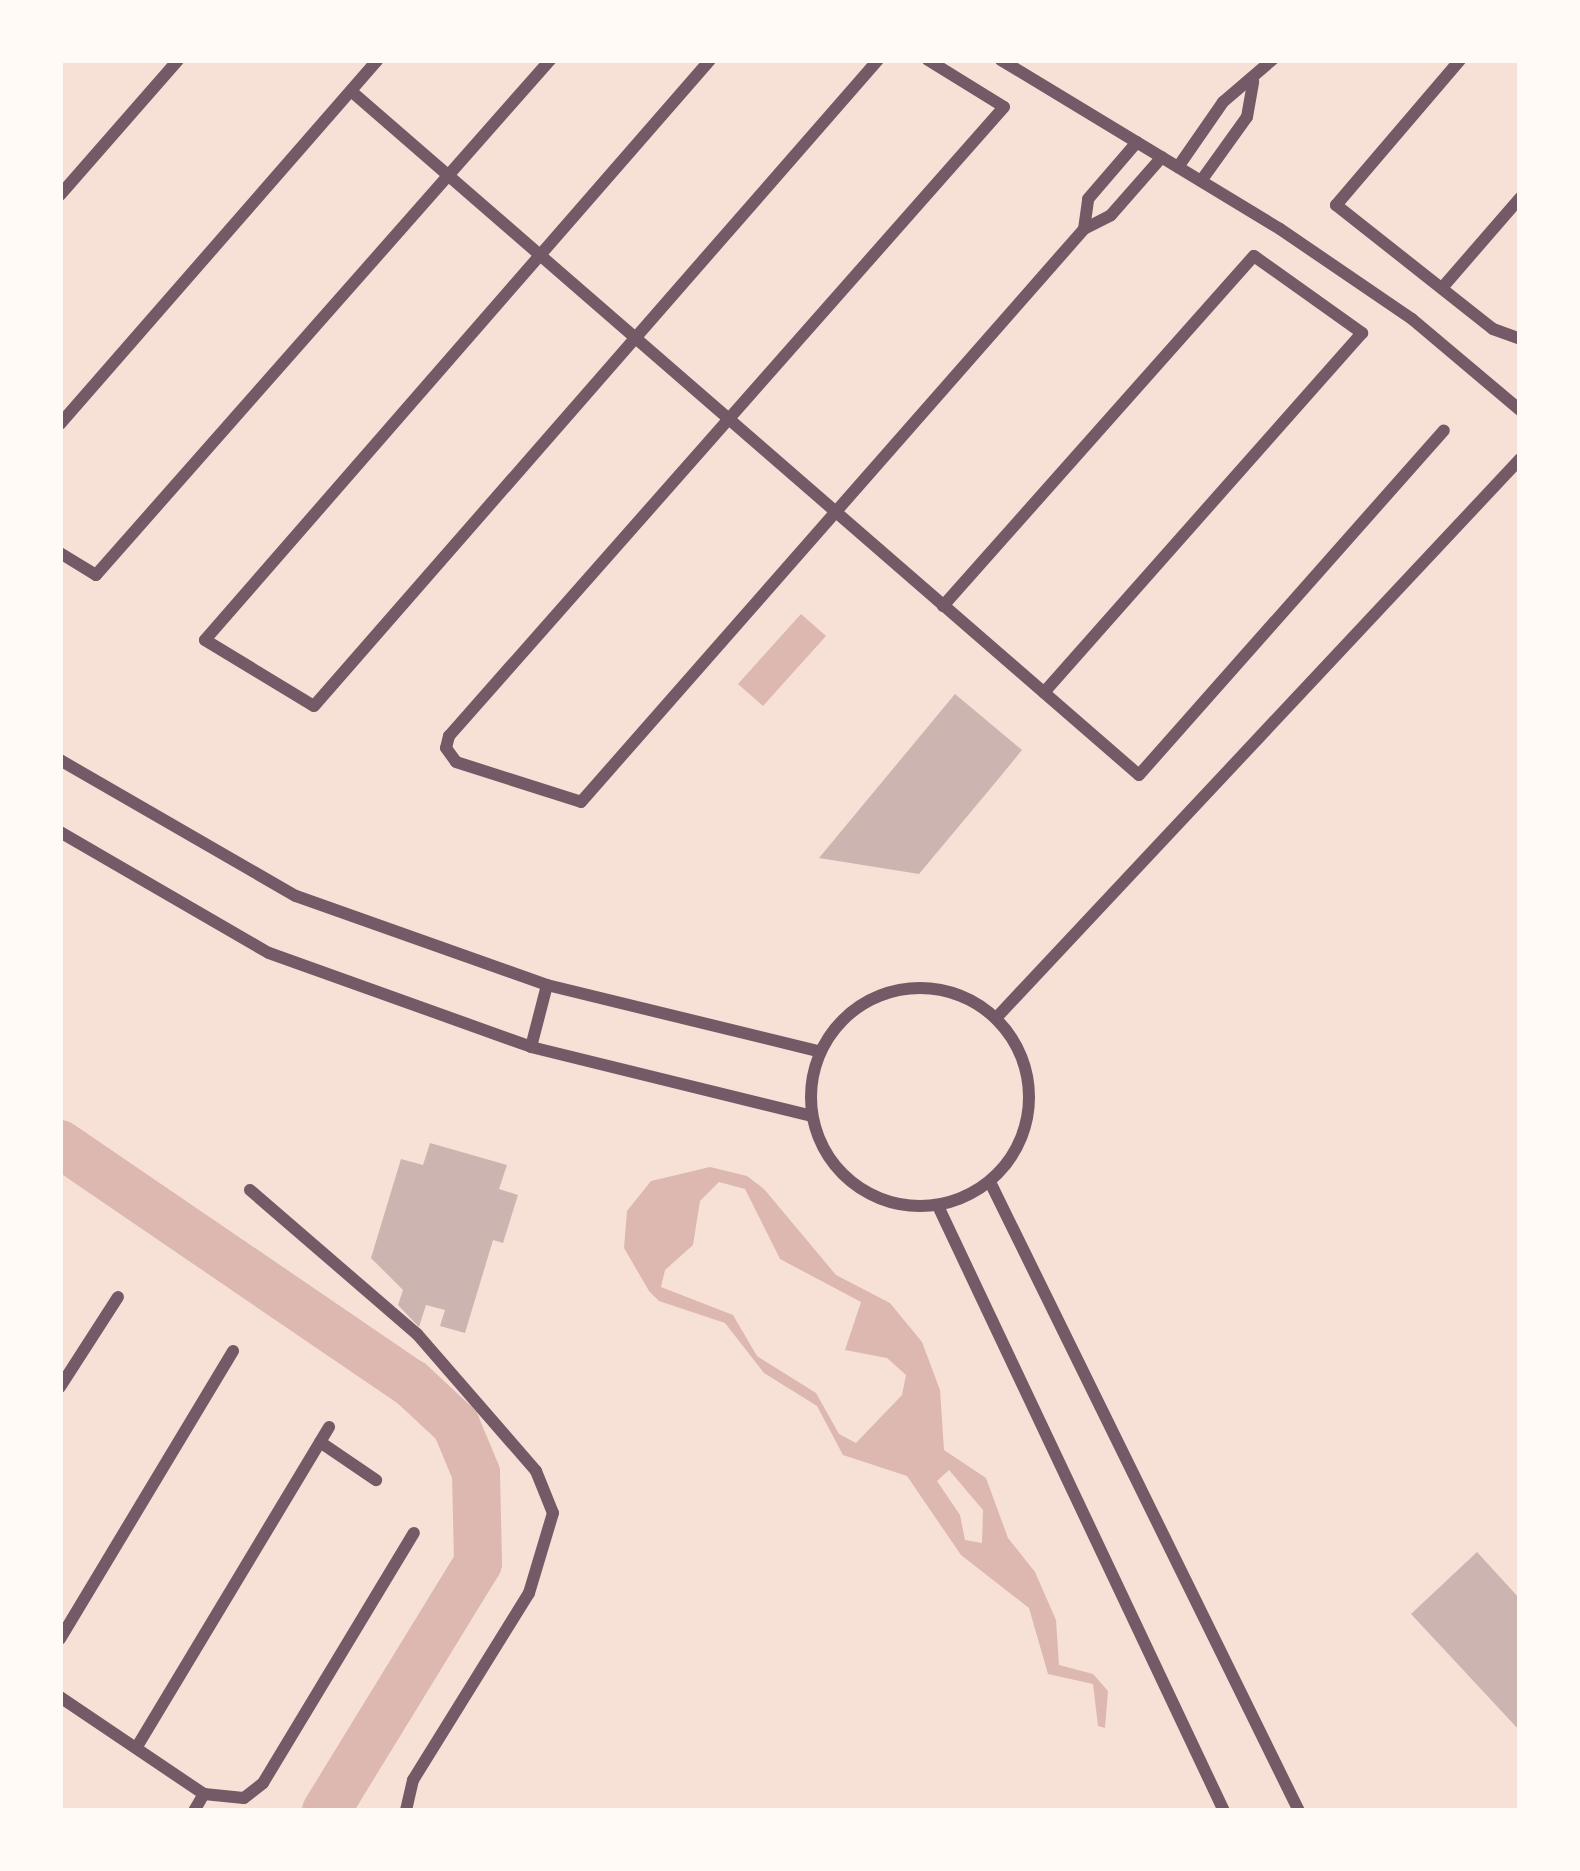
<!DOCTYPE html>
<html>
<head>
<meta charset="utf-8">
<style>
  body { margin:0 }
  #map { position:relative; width:1580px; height:1871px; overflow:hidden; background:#f7e1d7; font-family:"Space Grotesk",sans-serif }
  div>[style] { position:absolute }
  .water>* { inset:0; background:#dcb8b0 }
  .river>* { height:48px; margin:-24px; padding:0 24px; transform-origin:24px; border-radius:24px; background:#dcb8b0 }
  .building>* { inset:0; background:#ccb4b1 }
  .minor>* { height:12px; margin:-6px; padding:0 6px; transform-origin:6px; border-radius:6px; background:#755966 }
  .minor>.ring { margin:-6px; padding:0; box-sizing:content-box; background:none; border:12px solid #755966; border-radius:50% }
  span { translate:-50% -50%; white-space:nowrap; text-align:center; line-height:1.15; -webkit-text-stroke:12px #fffaf5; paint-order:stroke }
  .frame { position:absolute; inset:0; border:63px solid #fffaf5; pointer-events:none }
</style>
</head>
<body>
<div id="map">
  <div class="water">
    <div style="clip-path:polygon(801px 614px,826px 636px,763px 706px,738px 684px)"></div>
    <div style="clip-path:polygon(evenodd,710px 1167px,747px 1176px,764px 1189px,836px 1275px,890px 1303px,922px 1342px,940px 1390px,944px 1450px,986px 1478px,1008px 1538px,1035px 1572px,1056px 1620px,1059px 1665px,1093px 1674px,1108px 1691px,1105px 1728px,1098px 1726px,1093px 1684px,1048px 1674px,1029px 1608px,961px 1555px,907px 1476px,843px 1455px,817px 1406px,764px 1373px,725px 1323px,659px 1301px,649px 1291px,624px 1248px,627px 1211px,651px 1181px,710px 1167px,719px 1182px,745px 1189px,780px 1259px,861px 1302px,845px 1350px,887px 1358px,906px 1375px,902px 1395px,856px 1443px,839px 1434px,816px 1393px,757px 1356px,733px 1315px,661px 1287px,665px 1270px,693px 1245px,700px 1201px,719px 1182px,710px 1167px,949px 1470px,983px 1510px,982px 1543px,965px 1540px,960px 1515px,937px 1481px,949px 1470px)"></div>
  </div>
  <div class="river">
    <div style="left:60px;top:1144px;width:425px;rotate:34.3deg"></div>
    <div style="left:411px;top:1383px;width:62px;rotate:43deg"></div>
    <div style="left:456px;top:1425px;width:52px;rotate:67.4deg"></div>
    <div style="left:476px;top:1473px;width:90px;rotate:88.7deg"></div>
    <div style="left:478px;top:1563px;width:291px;rotate:121.5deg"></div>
  </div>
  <div class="building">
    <div style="clip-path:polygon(955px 694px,1022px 750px,1000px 777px,919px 874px,819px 858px)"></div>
    <div style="clip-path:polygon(430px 1143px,507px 1165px,499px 1189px,518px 1195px,503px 1243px,493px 1240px,465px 1333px,440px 1326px,445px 1310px,426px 1305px,419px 1327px,398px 1305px,403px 1290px,371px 1258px,401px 1159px,423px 1165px)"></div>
    <div style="clip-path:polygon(1477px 1552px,1520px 1599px,1520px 1731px,1411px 1614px)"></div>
  </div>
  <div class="minor">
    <div style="left:710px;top:60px;width:769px;rotate:131.05deg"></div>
    <div style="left:205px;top:640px;width:127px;rotate:31.2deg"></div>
    <div style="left:314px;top:706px;width:858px;rotate:-48.88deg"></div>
    <div style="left:928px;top:60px;width:89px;rotate:31.7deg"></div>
    <div style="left:1004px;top:107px;width:839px;rotate:131.42deg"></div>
    <div style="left:449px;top:736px;width:12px;rotate:104deg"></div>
    <div style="left:446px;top:748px;width:17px;rotate:54deg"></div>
    <div style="left:456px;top:762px;width:131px;rotate:17.7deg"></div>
    <div style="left:581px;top:802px;width:762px;rotate:-48.72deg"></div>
    <div style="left:1084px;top:229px;width:30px;rotate:-27deg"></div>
    <div style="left:1111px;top:215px;width:77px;rotate:-48.7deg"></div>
    <div style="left:1001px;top:60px;width:326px;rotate:31.2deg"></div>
    <div style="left:1280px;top:229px;width:160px;rotate:34.3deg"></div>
    <div style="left:1412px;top:319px;width:141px;rotate:40.1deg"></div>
    <div style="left:1460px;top:60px;width:191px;rotate:130.5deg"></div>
    <div style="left:1336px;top:205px;width:200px;rotate:38.3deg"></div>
    <div style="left:1493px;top:329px;width:29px;rotate:20deg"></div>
    <div style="left:351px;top:91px;width:1043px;rotate:40.96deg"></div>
    <div style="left:1139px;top:775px;width:460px;rotate:-48.5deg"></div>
    <div style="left:1178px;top:167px;width:79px;rotate:-55.3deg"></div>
    <div style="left:1223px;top:102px;width:65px;rotate:-40.6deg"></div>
    <div style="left:1201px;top:181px;width:79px;rotate:-54.3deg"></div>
    <div style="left:1247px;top:117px;width:36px;rotate:-80deg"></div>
    <div style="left:60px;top:195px;width:179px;rotate:-48.8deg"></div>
    <div style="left:1084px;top:229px;width:30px;rotate:-82deg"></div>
    <div style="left:1088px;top:199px;width:75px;rotate:-49.3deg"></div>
    <div style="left:1442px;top:288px;width:119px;rotate:-49.1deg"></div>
    <div style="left:60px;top:424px;width:483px;rotate:-48.9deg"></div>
    <div style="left:60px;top:553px;width:42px;rotate:31.4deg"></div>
    <div style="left:96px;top:575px;width:687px;rotate:-48.6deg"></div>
    <div style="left:943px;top:606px;width:468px;rotate:-48.4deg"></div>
    <div style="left:1254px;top:256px;width:133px;rotate:35.5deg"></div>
    <div style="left:1362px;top:333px;width:480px;rotate:131.5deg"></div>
    <div style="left:60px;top:760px;width:272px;rotate:30deg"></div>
    <div style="left:296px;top:896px;width:266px;rotate:19.5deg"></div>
    <div style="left:547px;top:985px;width:279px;rotate:13.7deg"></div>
    <div style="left:60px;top:832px;width:241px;rotate:30.1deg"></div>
    <div style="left:269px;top:953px;width:278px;rotate:19.7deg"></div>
    <div style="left:531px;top:1047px;width:289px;rotate:13.8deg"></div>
    <div class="ring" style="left:811px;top:988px;width:206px;height:206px"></div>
    <div style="left:997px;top:1017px;width:765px;rotate:-46.85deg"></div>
    <div style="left:531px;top:1047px;width:64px;rotate:-75.5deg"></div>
    <div style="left:990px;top:1182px;width:701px;rotate:63.84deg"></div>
    <div style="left:250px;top:1190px;width:221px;rotate:40.8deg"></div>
    <div style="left:417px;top:1334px;width:181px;rotate:49deg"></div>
    <div style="left:536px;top:1471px;width:45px;rotate:68deg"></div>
    <div style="left:553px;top:1513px;width:84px;rotate:106.7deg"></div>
    <div style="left:529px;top:1593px;width:220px;rotate:121.8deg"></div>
    <div style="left:413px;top:1780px;width:32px;rotate:103deg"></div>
    <div style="left:938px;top:1206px;width:669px;rotate:64.7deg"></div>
    <div style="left:60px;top:1387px;width:107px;rotate:-57.2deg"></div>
    <div style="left:320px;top:1442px;width:68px;rotate:34.2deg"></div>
    <div style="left:60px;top:1639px;width:336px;rotate:-59deg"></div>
    <div style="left:60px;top:1697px;width:174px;rotate:34deg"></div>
    <div style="left:204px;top:1794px;width:40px;rotate:5.7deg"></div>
    <div style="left:244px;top:1798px;width:24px;rotate:-38deg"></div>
    <div style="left:263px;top:1783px;width:292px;rotate:-58.9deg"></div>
    <div style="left:138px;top:1745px;width:371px;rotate:-59deg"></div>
    <div style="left:194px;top:1811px;width:20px;rotate:-60deg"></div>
  </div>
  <div class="frame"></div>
</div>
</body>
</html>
